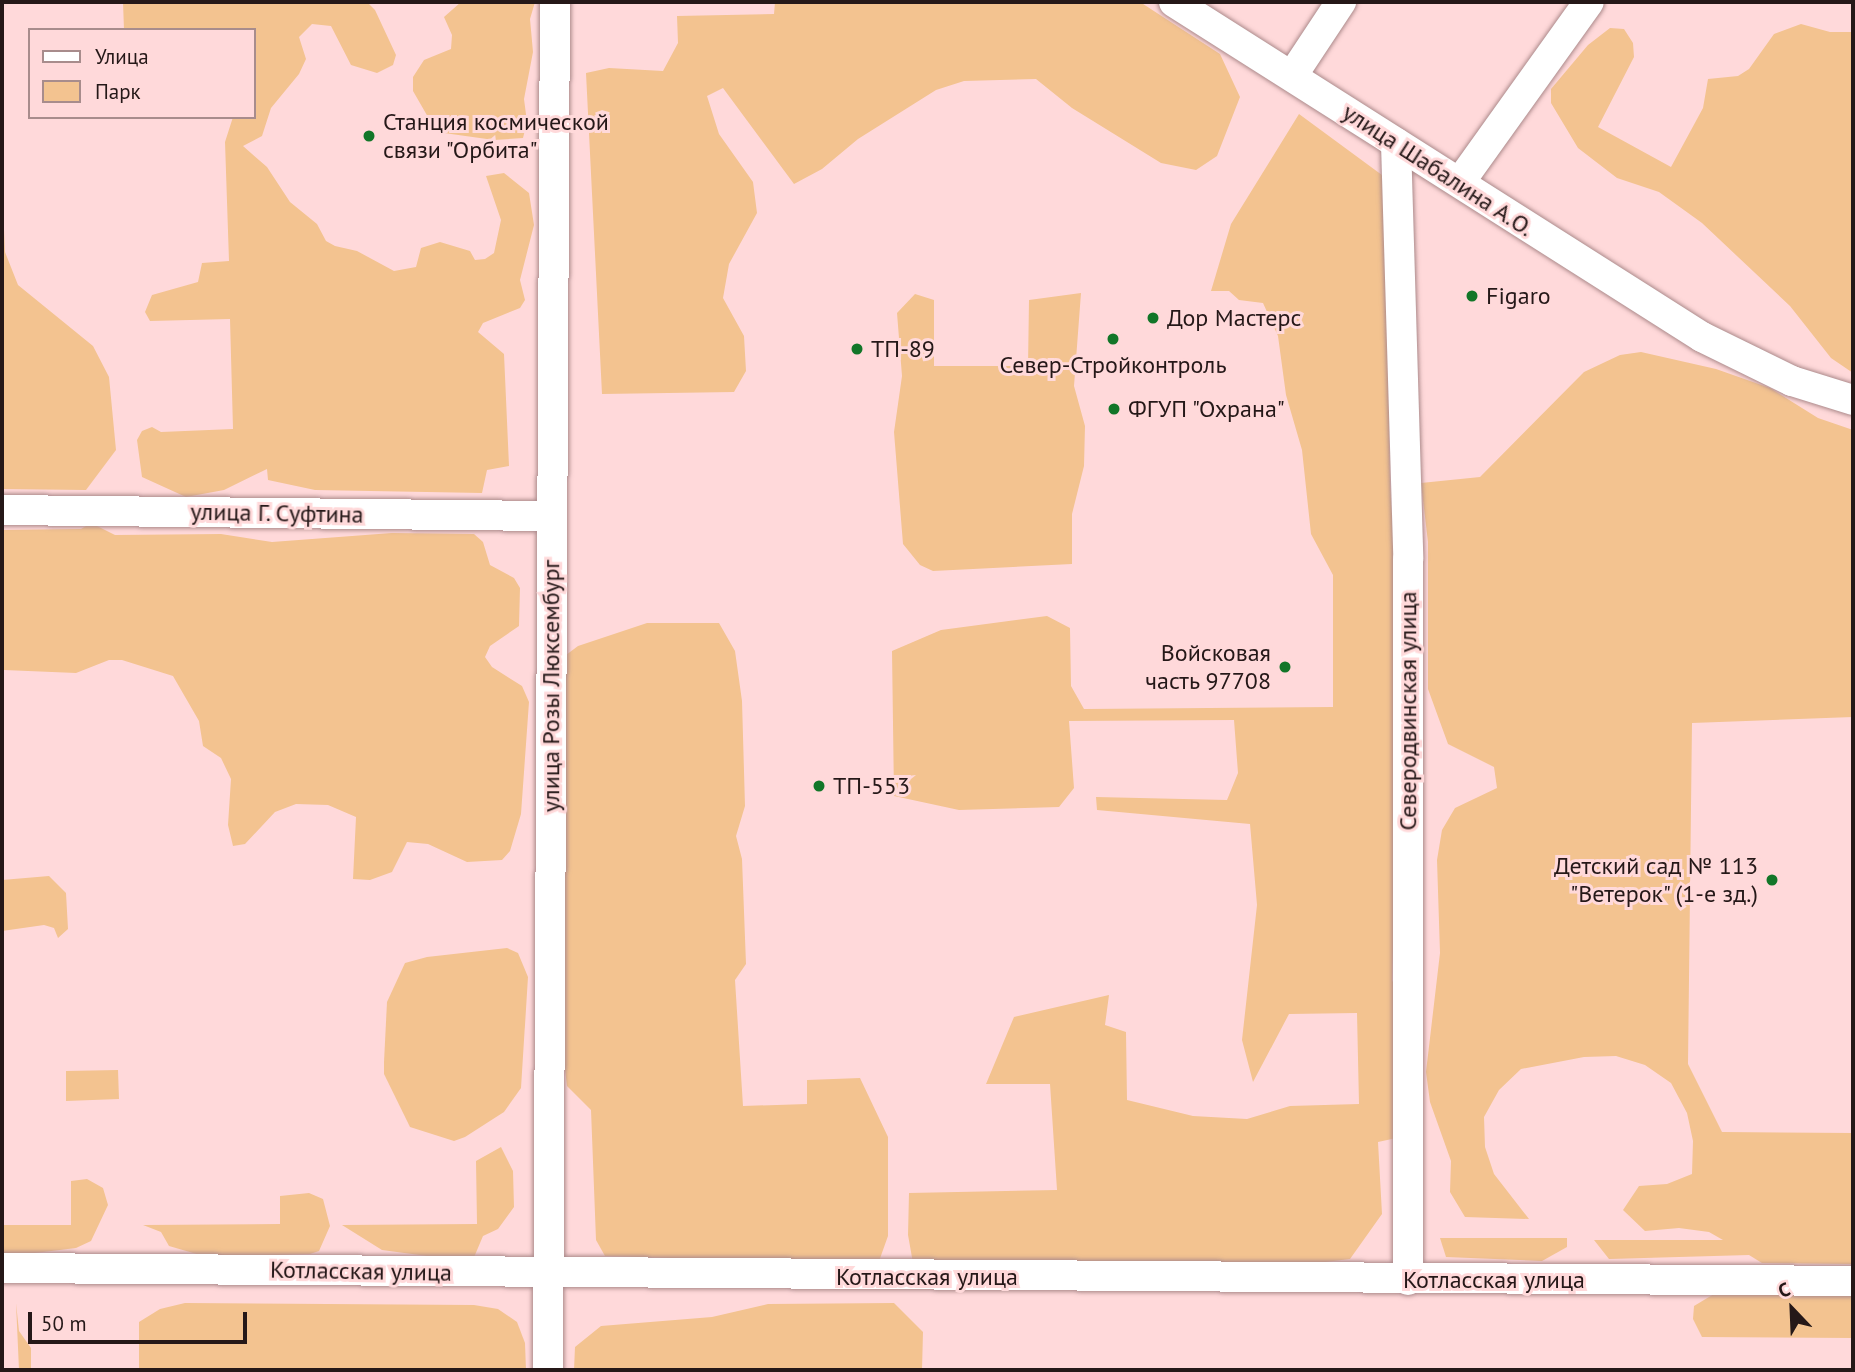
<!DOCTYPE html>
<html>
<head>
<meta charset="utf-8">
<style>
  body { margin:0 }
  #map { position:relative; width:1855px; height:1372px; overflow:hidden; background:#ffd9da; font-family:"PT Sans",sans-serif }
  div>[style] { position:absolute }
  .green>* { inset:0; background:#f3c390 }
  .roads { filter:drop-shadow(0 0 2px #ac8a8b) drop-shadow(0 0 2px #ac8a8b) }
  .minor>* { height:30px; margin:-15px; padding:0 15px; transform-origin:15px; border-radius:15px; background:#fff }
  .dots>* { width:19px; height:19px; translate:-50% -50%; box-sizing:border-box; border:4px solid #ffd9da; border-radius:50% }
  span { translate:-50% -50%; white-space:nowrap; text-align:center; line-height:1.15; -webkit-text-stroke:6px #ffd9da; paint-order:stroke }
  .poi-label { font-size:24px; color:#251818 }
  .left { translate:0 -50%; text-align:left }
  .right { translate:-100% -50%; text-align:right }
  .street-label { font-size:24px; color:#251818 }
  .frame { position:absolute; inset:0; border:4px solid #251818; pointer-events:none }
  .legend { position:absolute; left:28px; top:28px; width:228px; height:91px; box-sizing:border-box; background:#ffd9da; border:2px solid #a88c8c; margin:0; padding:9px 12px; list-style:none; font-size:21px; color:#251818 }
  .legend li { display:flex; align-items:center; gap:14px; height:35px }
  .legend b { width:35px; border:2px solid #a88c8c }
  .north { position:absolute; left:1757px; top:1274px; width:70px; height:70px; -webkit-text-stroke:5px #ffd9da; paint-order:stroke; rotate:337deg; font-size:19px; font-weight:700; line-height:28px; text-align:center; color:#251818 }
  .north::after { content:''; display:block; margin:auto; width:24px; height:32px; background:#251818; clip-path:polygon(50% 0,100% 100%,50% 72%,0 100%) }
  .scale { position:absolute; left:28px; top:1312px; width:219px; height:32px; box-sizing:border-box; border:4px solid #251818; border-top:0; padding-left:9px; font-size:21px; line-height:24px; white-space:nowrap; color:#251818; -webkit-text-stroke:5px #ffd9da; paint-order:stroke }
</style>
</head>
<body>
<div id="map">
  <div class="green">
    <div style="clip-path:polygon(123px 2px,367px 2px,375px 10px,396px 55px,393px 65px,377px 73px,351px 65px,331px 26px,312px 24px,299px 37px,306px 59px,299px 74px,271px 108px,262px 136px,243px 146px,267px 167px,290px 202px,317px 224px,326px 241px,335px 246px,357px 251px,394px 271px,416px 267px,421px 248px,440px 242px,470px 251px,475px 260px,485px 259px,494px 253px,501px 220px,486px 176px,504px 173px,529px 193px,534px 225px,520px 280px,525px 300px,520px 308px,483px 323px,478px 332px,504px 354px,509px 466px,487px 470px,482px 493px,315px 490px,268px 480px,267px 469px,224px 490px,186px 497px,142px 477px,137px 440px,142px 431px,152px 427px,161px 432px,233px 429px,230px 319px,150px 321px,145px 312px,152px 295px,198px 282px,202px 263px,229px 261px,225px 142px,233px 117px,254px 117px,254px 30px,124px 30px)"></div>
    <div style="clip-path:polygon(461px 2px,535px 2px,530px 19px,533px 52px,524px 99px,527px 122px,523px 138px,494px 140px,444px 133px,432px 124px,413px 91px,413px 77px,424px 60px,451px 49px,452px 35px,444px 17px)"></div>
    <div style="clip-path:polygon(775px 2px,1140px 2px,1220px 54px,1240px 97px,1217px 156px,1196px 170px,1161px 163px,1072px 108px,1036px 79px,964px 81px,936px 90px,858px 139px,822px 169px,794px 184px,723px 88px,707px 96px,719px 134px,753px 182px,757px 213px,729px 264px,723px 298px,744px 336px,746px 371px,734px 392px,602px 394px,586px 73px,609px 68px,663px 71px,678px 43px,677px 16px,774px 14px)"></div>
    <div style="clip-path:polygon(1801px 24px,1830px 32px,1853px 32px,1853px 373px,1831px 358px,1790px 306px,1702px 223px,1659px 192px,1617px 178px,1578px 148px,1551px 103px,1551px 89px,1588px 45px,1610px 28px,1624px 29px,1633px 43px,1634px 57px,1598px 127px,1671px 167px,1703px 108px,1708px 79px,1738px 76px,1749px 69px,1774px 34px)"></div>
    <div style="clip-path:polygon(1299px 114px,1386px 178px,1390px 486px,1402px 667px,1393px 695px,1399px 768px,1392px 980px,1405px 1009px,1401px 1137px,1378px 1142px,1382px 1214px,1350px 1259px,1309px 1264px,913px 1263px,908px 1235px,909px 1193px,1057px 1190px,1050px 1084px,986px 1084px,1014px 1017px,1109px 995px,1105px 1025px,1126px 1032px,1127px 1100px,1193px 1116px,1247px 1119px,1290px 1106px,1359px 1104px,1357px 1013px,1289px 1014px,1253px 1082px,1242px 1040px,1257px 905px,1250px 824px,1097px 810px,1096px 797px,1227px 800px,1238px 773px,1234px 720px,1069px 721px,1074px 788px,1059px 807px,959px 810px,894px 796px,892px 651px,941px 630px,1047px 616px,1070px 628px,1071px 686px,1084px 709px,1333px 707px,1333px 575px,1311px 534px,1302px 450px,1286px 395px,1278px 336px,1263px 303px,1239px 300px,1229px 291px,1211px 291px,1231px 224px)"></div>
    <div style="clip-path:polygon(2px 183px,5px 252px,18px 285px,93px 346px,109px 377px,116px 450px,86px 490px,2px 489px)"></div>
    <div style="clip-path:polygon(1081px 293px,1074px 386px,1085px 426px,1084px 466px,1072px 514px,1072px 564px,933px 571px,920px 565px,903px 544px,894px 432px,902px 376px,897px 313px,915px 294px,934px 300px,934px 366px,1028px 366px,1029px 300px)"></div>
    <div style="clip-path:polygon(1641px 352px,1716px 369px,1770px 388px,1818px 418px,1853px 430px,1853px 717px,1692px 723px,1688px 1064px,1722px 1132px,1853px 1133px,1853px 1264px,1762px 1263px,1749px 1255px,1609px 1259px,1594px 1240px,1723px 1240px,1709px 1232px,1679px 1228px,1645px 1231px,1623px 1210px,1639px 1186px,1667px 1184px,1692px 1174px,1693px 1141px,1687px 1113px,1671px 1083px,1645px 1065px,1616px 1056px,1584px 1057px,1521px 1069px,1499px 1090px,1484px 1117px,1485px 1147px,1494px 1174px,1529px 1219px,1465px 1217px,1450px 1192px,1451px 1161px,1430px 1102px,1426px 1072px,1440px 953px,1437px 860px,1442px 830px,1455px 808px,1497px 788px,1494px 767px,1448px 744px,1428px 689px,1428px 542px,1421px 483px,1480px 477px,1584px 372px,1620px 355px)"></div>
    <div style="clip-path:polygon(91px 523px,115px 535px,221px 534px,272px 542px,392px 533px,474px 534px,483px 542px,490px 565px,514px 578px,520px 588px,519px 626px,490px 646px,485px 657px,492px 667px,522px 686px,529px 702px,521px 814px,510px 851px,502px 860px,467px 862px,428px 844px,407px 842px,392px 872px,370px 880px,353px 879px,356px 817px,328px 805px,296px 804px,275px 812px,245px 844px,233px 846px,228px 825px,231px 779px,221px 758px,203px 746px,199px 721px,173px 676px,122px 660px,109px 660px,76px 673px,4px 670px,2px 530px,81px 529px)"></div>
    <div style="clip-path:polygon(647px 623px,719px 623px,735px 651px,742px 701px,745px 806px,736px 836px,742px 859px,746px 964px,735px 980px,743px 1106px,807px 1104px,807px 1080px,860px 1078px,888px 1137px,888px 1236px,878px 1264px,605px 1256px,596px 1240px,591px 1110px,567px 1086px,564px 1061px,562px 658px,578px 646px)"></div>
    <div style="clip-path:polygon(49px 876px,66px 893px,68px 929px,58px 938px,54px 928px,44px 925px,2px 931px,2px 880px)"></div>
    <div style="clip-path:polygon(507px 948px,518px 953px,528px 977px,521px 1088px,504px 1112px,465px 1137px,454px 1141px,410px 1127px,384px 1074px,384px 1062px,387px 1002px,405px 963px,427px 957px)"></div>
    <div style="clip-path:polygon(118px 1070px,119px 1099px,66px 1101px,66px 1071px)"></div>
    <div style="clip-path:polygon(501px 1147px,513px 1171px,514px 1207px,498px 1229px,483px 1236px,472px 1262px,382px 1250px,342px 1225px,477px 1224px,476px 1161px)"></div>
    <div style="clip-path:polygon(87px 1179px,103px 1188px,108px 1205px,91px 1241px,76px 1248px,2px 1257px,2px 1225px,71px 1225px,71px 1181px)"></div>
    <div style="clip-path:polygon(309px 1193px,323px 1199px,330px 1226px,319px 1251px,310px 1254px,207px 1257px,169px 1246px,161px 1232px,143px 1225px,280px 1224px,280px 1196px)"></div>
    <div style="clip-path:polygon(1440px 1238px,1567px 1238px,1567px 1247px,1542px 1261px,1446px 1257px)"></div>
    <div style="clip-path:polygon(1714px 1294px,1853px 1295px,1853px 1338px,1702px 1337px,1693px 1319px,1694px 1306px)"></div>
    <div style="clip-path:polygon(16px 1303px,19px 1331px,31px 1348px,31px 1370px,19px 1370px)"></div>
    <div style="clip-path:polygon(185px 1303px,474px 1305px,498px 1309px,517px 1322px,525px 1343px,526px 1370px,139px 1370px,139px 1322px,160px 1309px)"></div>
    <div style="clip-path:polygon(894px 1303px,923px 1332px,922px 1370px,574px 1370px,575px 1347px,601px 1326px,712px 1317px,768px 1304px)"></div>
  </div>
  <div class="roads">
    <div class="minor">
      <div style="left:1174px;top:2px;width:625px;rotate:32.39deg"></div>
      <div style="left:1702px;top:337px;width:100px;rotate:26.1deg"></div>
      <div style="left:1792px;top:381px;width:64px;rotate:17.3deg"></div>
      <div style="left:1292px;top:76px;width:89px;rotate:-56.5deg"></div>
      <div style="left:1396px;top:143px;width:416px;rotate:88.3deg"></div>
      <div style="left:1408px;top:559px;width:721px;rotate:90deg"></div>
      <div style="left:1460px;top:182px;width:221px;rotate:-54.4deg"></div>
      <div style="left:2px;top:510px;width:550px;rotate:0.63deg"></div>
      <div style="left:2px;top:1268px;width:1851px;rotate:0.4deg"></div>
      <div style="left:548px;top:1370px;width:1368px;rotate:-89.71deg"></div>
    </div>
  </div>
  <div class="dots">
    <div style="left:369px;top:136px;background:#127628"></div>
    <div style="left:1472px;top:296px;background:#127628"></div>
    <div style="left:1153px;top:318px;background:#127628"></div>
    <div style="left:1113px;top:339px;background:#127628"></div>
    <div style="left:857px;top:349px;background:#127628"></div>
    <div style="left:1114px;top:409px;background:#127628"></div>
    <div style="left:1285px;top:667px;background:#127628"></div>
    <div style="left:819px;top:786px;background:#127628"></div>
    <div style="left:1772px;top:880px;background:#127628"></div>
  </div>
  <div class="poi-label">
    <span class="left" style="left:383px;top:136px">Станция космической<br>связи "Орбита"</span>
    <span class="left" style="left:1486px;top:296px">Figaro</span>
    <span class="left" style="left:1167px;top:318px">Дор Мастерс</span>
    <span class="left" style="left:871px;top:349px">ТП-89</span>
    <span style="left:1113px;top:365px">Север-Стройконтроль</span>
    <span class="left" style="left:1128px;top:409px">ФГУП "Охрана"</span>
    <span class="right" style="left:1271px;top:667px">Войсковая<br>часть 97708</span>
    <span class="left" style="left:833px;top:786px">ТП-553</span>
    <span class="right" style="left:1758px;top:880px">Детский сад № 113<br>"Ветерок" (1-е зд.)</span>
  </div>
  <div class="street-label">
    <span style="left:1438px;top:170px;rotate:33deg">улица Шабалина А.О.</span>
    <span style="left:277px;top:513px;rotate:1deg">улица Г. Суфтина</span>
    <span style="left:551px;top:686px;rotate:-90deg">улица Розы Люксембург</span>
    <span style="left:1408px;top:711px;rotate:-90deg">Северодвинская улица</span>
    <span style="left:361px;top:1271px;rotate:1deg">Котласская улица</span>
    <span style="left:927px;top:1277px">Котласская улица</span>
    <span style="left:1494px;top:1280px">Котласская улица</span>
  </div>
  <div class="frame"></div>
  <ul class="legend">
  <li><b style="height:9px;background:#fff"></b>Улица</li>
  <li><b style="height:19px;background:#f3c390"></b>Парк</li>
  </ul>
  <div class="north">С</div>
  <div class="scale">50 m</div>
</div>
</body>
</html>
